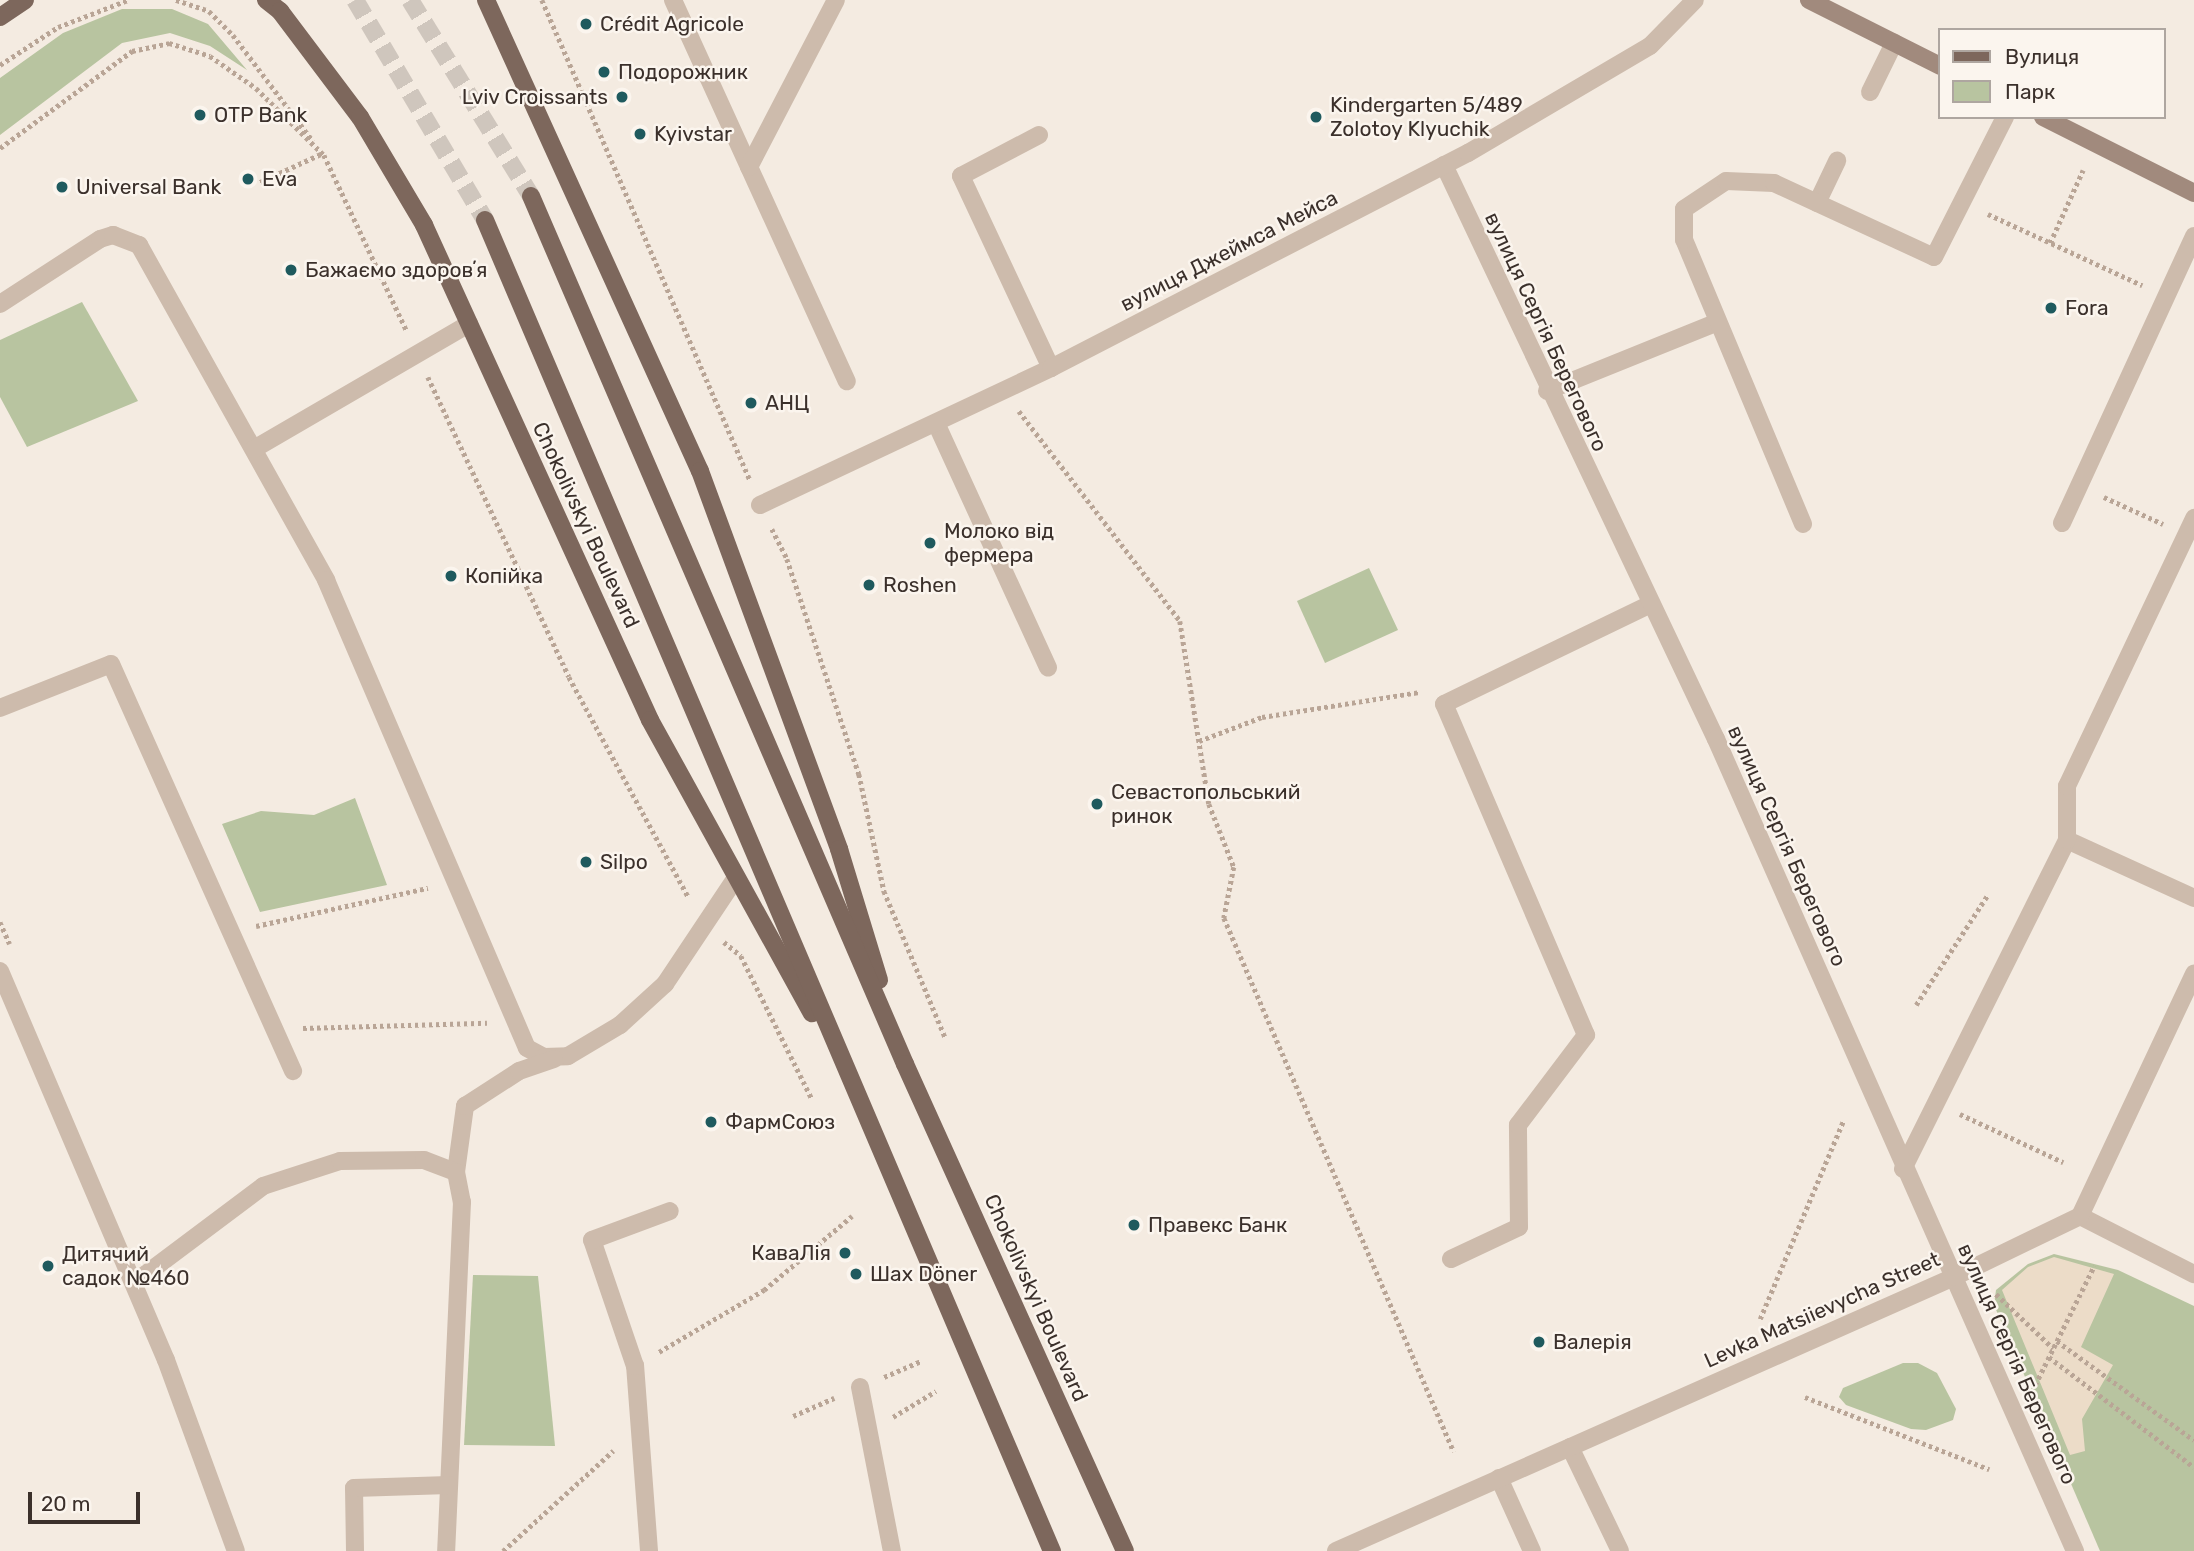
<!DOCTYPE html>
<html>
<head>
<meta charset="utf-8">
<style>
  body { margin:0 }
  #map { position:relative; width:2194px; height:1551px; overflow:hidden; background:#f4ebe1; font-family:Rubik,sans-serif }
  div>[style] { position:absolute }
  .green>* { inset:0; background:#b8c4a0 }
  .plaza>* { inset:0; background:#ecdcc8 }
  .primary-tunnel>* { height:18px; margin-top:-9px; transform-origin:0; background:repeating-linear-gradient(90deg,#cfc6bd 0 18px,transparent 0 27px) }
  .path>* { height:4.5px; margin-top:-2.25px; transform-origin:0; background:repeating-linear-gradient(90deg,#b9a596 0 3.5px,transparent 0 7px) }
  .lane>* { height:18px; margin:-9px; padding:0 9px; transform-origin:9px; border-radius:9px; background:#cdbbac }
  .street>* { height:18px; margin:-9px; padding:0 9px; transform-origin:9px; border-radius:9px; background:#cdbbac }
  .secondary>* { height:18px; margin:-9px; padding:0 9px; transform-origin:9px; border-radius:9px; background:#a18a7d }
  .primary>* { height:18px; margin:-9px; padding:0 9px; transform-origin:9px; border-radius:9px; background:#7d675c }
  .dots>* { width:19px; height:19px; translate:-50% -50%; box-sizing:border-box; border:4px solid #fbf5ee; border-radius:50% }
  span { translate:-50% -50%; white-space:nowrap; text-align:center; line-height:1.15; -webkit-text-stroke:5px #fbf5ee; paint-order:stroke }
  .poi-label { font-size:21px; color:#3b302b }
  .left { translate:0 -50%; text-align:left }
  .right { translate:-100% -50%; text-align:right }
  .street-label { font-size:21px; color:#3b302b }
  .legend { position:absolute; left:1938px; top:28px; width:228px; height:91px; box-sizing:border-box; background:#fbf5ee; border:2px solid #aea6a0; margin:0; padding:9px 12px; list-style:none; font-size:21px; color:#3b302b }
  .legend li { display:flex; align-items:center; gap:14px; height:35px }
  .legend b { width:35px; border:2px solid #aea6a0 }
  .scale { position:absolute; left:28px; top:1492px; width:112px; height:32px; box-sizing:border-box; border:4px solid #3b302b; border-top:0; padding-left:9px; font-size:21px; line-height:24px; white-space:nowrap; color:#3b302b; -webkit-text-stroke:5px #fbf5ee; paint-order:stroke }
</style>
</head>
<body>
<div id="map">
  <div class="green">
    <div style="clip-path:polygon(122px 9px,172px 9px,208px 24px,247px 70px,210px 46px,170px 33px,122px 43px,0 135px,0 78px,63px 33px)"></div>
    <div style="clip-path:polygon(82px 302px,138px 401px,27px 447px,0 397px,0 340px)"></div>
    <div style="clip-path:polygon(1369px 568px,1398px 630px,1325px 663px,1297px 601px)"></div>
    <div style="clip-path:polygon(355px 798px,387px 885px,260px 912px,222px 824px,261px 811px,314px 815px)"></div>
    <div style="clip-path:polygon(2054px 1254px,2118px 1270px,2194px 1306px,2194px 1551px,2100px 1551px,1994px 1305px,1996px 1290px,2028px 1264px)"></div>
    <div style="clip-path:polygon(473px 1275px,538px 1276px,555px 1446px,464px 1445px)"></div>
    <div style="clip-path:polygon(1903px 1363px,1918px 1363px,1937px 1373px,1956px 1409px,1953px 1420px,1926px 1430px,1911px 1429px,1846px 1405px,1839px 1397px,1843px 1388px)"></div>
  </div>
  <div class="plaza">
    <div style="clip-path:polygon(2054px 1257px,2114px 1274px,2081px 1347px,2113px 1365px,2082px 1419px,2085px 1451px,2070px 1455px,2002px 1290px,2028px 1267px)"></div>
  </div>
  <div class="primary-tunnel">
    <div style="left:355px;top:0;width:256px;rotate:59.4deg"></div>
    <div style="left:410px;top:0;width:230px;rotate:58.3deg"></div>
  </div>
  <div class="path">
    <div style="left:176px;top:0;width:35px;rotate:18deg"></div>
    <div style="left:209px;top:11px;width:34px;rotate:45deg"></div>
    <div style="left:233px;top:35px;width:133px;rotate:53deg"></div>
    <div style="left:542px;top:0;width:523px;rotate:66.57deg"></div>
    <div style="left:0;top:65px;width:69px;rotate:-33.2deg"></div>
    <div style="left:58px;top:27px;width:75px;rotate:-21.1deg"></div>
    <div style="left:0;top:148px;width:164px;rotate:-36.3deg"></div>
    <div style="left:132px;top:51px;width:38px;rotate:-12deg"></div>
    <div style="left:169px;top:43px;width:43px;rotate:17.6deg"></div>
    <div style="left:210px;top:56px;width:56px;rotate:34.8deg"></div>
    <div style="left:256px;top:88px;width:95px;rotate:44.6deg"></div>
    <div style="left:324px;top:155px;width:195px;rotate:64.8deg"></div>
    <div style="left:260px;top:182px;width:69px;rotate:-24.7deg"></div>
    <div style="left:1988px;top:214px;width:170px;rotate:24.8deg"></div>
    <div style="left:2050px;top:243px;width:80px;rotate:-65.7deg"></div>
    <div style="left:428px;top:377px;width:331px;rotate:64.8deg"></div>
    <div style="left:569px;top:677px;width:251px;rotate:61.5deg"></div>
    <div style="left:1019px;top:411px;width:265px;rotate:52.5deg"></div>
    <div style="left:1180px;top:621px;width:185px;rotate:81deg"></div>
    <div style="left:1209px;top:804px;width:68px;rotate:68.4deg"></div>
    <div style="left:1234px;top:867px;width:52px;rotate:101.1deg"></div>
    <div style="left:1224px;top:918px;width:581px;rotate:66.7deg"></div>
    <div style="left:2104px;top:497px;width:65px;rotate:24.6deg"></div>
    <div style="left:772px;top:529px;width:34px;rotate:63deg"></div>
    <div style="left:787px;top:559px;width:227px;rotate:71.5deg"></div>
    <div style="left:859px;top:774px;width:120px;rotate:77.9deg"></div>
    <div style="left:884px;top:891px;width:158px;rotate:67.3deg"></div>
    <div style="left:1199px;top:741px;width:67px;rotate:-20.9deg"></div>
    <div style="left:1262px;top:717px;width:159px;rotate:-9deg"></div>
    <div style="left:0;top:922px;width:24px;rotate:66deg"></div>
    <div style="left:256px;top:926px;width:176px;rotate:-12.5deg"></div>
    <div style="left:724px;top:942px;width:22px;rotate:39deg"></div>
    <div style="left:741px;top:956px;width:160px;rotate:63.6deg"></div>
    <div style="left:1916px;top:1005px;width:130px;rotate:-56.9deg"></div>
    <div style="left:303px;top:1028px;width:184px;rotate:-1.6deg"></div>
    <div style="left:1960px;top:1114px;width:114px;rotate:25deg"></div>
    <div style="left:1996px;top:1294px;width:79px;rotate:43.5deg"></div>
    <div style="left:1760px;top:1319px;width:214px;rotate:-67.2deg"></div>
    <div style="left:2057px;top:1341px;width:169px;rotate:35.9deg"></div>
    <div style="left:659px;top:1352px;width:122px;rotate:-30.6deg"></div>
    <div style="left:764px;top:1290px;width:115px;rotate:-40.1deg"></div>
    <div style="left:2049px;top:1357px;width:182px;rotate:37.2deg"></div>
    <div style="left:884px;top:1377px;width:40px;rotate:-23.4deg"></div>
    <div style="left:2035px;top:1385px;width:133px;rotate:-63.6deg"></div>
    <div style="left:1805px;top:1397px;width:198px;rotate:21.4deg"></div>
    <div style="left:793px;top:1416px;width:45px;rotate:-23.7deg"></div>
    <div style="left:893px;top:1417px;width:50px;rotate:-31.2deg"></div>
    <div style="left:503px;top:1551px;width:149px;rotate:-42.3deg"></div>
  </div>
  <div class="lane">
    <div style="left:673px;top:0;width:419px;rotate:65.5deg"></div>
    <div style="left:1870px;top:92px;width:55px;rotate:-63.9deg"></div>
    <div style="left:1039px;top:135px;width:88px;rotate:152.3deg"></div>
    <div style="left:961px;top:176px;width:212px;rotate:64.9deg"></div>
    <div style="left:749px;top:167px;width:188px;rotate:-62.5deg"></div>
    <div style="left:1817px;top:203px;width:47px;rotate:-64.5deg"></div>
    <div style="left:0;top:304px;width:119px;rotate:-33deg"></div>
    <div style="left:100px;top:239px;width:14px;rotate:-17deg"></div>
    <div style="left:113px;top:235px;width:28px;rotate:21deg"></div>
    <div style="left:139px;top:245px;width:384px;rotate:60.8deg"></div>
    <div style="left:326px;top:580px;width:509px;rotate:66.76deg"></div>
    <div style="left:527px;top:1048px;width:19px;rotate:28deg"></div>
    <div style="left:544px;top:1057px;width:24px;rotate:-2deg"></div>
    <div style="left:568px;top:1056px;width:61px;rotate:-30.8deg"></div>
    <div style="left:620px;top:1025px;width:61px;rotate:-42.3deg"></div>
    <div style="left:665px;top:984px;width:126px;rotate:-56.3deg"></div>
    <div style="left:1547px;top:391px;width:184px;rotate:-22deg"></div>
    <div style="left:936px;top:423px;width:269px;rotate:65.4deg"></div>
    <div style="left:254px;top:449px;width:249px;rotate:-30.2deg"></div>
    <div style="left:2062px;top:523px;width:316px;rotate:-65.3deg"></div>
    <div style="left:1803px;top:524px;width:308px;rotate:-112.7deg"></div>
    <div style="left:1684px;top:240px;width:31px;rotate:-90deg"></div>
    <div style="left:1684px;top:209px;width:50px;rotate:-33.7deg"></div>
    <div style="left:1726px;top:181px;width:48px;rotate:2.4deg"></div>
    <div style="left:1774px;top:183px;width:176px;rotate:24.8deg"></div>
    <div style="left:1934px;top:257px;width:157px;rotate:-63.1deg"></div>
    <div style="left:0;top:708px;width:119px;rotate:-21.6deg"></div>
    <div style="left:111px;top:664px;width:446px;rotate:65.9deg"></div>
    <div style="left:2067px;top:840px;width:140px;rotate:24.5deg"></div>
    <div style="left:0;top:971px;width:423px;rotate:66.9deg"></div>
    <div style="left:166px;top:1360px;width:203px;rotate:69.9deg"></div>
    <div style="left:1903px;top:1169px;width:368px;rotate:-63.5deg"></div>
    <div style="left:2067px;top:840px;width:54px;rotate:-90deg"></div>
    <div style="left:2067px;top:786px;width:297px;rotate:-64.6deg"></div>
    <div style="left:456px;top:1172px;width:67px;rotate:-82.2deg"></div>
    <div style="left:465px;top:1106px;width:64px;rotate:-32.9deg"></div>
    <div style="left:519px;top:1071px;width:37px;rotate:-19deg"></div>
    <div style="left:1451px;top:1259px;width:75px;rotate:-25.2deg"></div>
    <div style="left:1519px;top:1227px;width:102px;rotate:-90.6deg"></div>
    <div style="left:1518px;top:1125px;width:113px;rotate:-52.9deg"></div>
    <div style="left:1586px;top:1035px;width:360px;rotate:-113.2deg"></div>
    <div style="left:1444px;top:704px;width:230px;rotate:-25.8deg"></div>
    <div style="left:134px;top:1283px;width:161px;rotate:-36.9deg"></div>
    <div style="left:263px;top:1186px;width:81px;rotate:-18deg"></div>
    <div style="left:340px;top:1161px;width:84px;rotate:-0.7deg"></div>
    <div style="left:424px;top:1160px;width:34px;rotate:21deg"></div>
    <div style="left:456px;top:1172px;width:31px;rotate:79deg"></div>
    <div style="left:462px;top:1202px;width:349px;rotate:92.6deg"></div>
    <div style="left:860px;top:1387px;width:167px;rotate:79deg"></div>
    <div style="left:1570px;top:1447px;width:115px;rotate:64.3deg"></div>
    <div style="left:1499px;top:1478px;width:80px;rotate:65.7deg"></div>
    <div style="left:355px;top:1551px;width:63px;rotate:-90.9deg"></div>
    <div style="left:354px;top:1488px;width:95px;rotate:-1.8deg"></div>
    <div style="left:649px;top:1551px;width:186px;rotate:-94.3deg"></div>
    <div style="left:635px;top:1366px;width:133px;rotate:-108.8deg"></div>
    <div style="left:592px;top:1240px;width:83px;rotate:-20.4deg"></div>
  </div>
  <div class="street">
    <div style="left:1444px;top:165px;width:635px;rotate:64.65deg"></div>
    <div style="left:1716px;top:739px;width:888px;rotate:66.15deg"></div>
    <div style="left:760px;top:505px;width:322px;rotate:-25.2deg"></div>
    <div style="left:1051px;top:368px;width:469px;rotate:-27.3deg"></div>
    <div style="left:1468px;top:153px;width:211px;rotate:-30.5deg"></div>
    <div style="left:1650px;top:46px;width:64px;rotate:-45.6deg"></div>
    <div style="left:2080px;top:1216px;width:128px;rotate:27deg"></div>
    <div style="left:1336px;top:1551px;width:676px;rotate:-23.91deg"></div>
    <div style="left:1954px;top:1277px;width:140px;rotate:-25.8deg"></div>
    <div style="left:2080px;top:1216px;width:268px;rotate:-64.8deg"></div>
  </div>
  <div class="secondary">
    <div style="left:1809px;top:0;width:147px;rotate:26.7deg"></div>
    <div style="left:2043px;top:117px;width:169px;rotate:26.7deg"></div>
  </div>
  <div class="primary">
    <div style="left:266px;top:0;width:18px;rotate:38deg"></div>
    <div style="left:280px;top:11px;width:133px;rotate:53deg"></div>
    <div style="left:360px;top:117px;width:126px;rotate:59.3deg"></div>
    <div style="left:424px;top:225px;width:544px;rotate:65.46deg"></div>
    <div style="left:650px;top:720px;width:335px;rotate:61.1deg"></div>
    <div style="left:486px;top:0;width:517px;rotate:65.57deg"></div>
    <div style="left:700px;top:471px;width:403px;rotate:69.8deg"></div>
    <div style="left:839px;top:849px;width:137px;rotate:73deg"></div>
    <div style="left:0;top:17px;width:30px;rotate:-34deg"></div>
    <div style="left:531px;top:196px;width:945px;rotate:66.69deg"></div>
    <div style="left:905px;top:1064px;width:534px;rotate:65.69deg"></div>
    <div style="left:485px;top:220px;width:1447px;rotate:66.93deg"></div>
  </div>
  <div class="dots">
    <div style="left:586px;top:24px;background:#1f5a5e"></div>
    <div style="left:604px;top:72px;background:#1f5a5e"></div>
    <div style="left:622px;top:97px;background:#1f5a5e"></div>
    <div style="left:200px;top:115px;background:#1f5a5e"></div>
    <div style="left:1316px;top:117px;background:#1f5a5e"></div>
    <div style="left:640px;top:134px;background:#1f5a5e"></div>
    <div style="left:248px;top:179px;background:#1f5a5e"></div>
    <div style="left:62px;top:187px;background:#1f5a5e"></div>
    <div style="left:291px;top:270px;background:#1f5a5e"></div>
    <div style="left:2051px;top:308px;background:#1f5a5e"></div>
    <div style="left:751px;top:403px;background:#1f5a5e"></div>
    <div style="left:930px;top:543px;background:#1f5a5e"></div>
    <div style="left:451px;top:576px;background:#1f5a5e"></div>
    <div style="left:869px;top:585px;background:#1f5a5e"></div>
    <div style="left:1097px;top:804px;background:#1f5a5e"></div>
    <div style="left:586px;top:862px;background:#1f5a5e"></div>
    <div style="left:711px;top:1122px;background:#1f5a5e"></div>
    <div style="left:1134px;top:1225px;background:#1f5a5e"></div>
    <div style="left:845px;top:1253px;background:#1f5a5e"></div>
    <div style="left:48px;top:1266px;background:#1f5a5e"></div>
    <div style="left:856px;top:1274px;background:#1f5a5e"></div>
    <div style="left:1539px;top:1342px;background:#1f5a5e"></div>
  </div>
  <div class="poi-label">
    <span class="left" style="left:600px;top:24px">Crédit Agricole</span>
    <span class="left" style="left:618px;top:72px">Подорожник</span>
    <span class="right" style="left:608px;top:97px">Lviv Croissants</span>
    <span class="left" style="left:1330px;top:117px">Kindergarten 5/489<br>Zolotoy Klyuchik</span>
    <span class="left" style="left:214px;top:115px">OTP Bank</span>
    <span class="left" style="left:654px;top:134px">Kyivstar</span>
    <span class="left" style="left:262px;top:179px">Eva</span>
    <span class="left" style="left:76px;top:187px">Universal Bank</span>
    <span class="left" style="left:305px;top:270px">Бажаємо здоровʼя</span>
    <span class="left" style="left:2065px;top:308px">Fora</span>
    <span class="left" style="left:765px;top:403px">АНЦ</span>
    <span class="left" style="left:944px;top:543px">Молоко від<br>фермера</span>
    <span class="left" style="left:465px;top:576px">Копійка</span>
    <span class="left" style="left:883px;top:585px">Roshen</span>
    <span class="left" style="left:1111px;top:804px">Севастопольський<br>ринок</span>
    <span class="left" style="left:600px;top:862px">Silpo</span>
    <span class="left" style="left:725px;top:1122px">ФармСоюз</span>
    <span class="left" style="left:1148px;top:1225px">Правекс Банк</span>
    <span class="right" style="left:831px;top:1253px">КаваЛія</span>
    <span class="left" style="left:62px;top:1266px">Дитячий<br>садок №460</span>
    <span class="left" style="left:870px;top:1274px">Шах Döner</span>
    <span class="left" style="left:1553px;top:1342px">Валерія</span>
  </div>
  <div class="street-label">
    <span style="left:1229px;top:251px;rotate:-27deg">вулиця Джеймса Мейса</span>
    <span style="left:1546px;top:332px;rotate:65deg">вулиця Сергія Берегового</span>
    <span style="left:586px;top:525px;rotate:65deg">Chokolivskyi Boulevard</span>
    <span style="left:1787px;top:846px;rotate:66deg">вулиця Сергія Берегового</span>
    <span style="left:1036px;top:1298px;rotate:66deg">Chokolivskyi Boulevard</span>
    <span style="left:1822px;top:1310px;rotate:-24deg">Levka Matsiievycha Street</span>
    <span style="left:2017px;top:1364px;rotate:66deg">вулиця Сергія Берегового</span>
  </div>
  <ul class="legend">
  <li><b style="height:9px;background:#7d675c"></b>Вулиця</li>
  <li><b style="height:19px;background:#b8c4a0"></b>Парк</li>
  </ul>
  <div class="scale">20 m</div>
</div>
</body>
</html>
